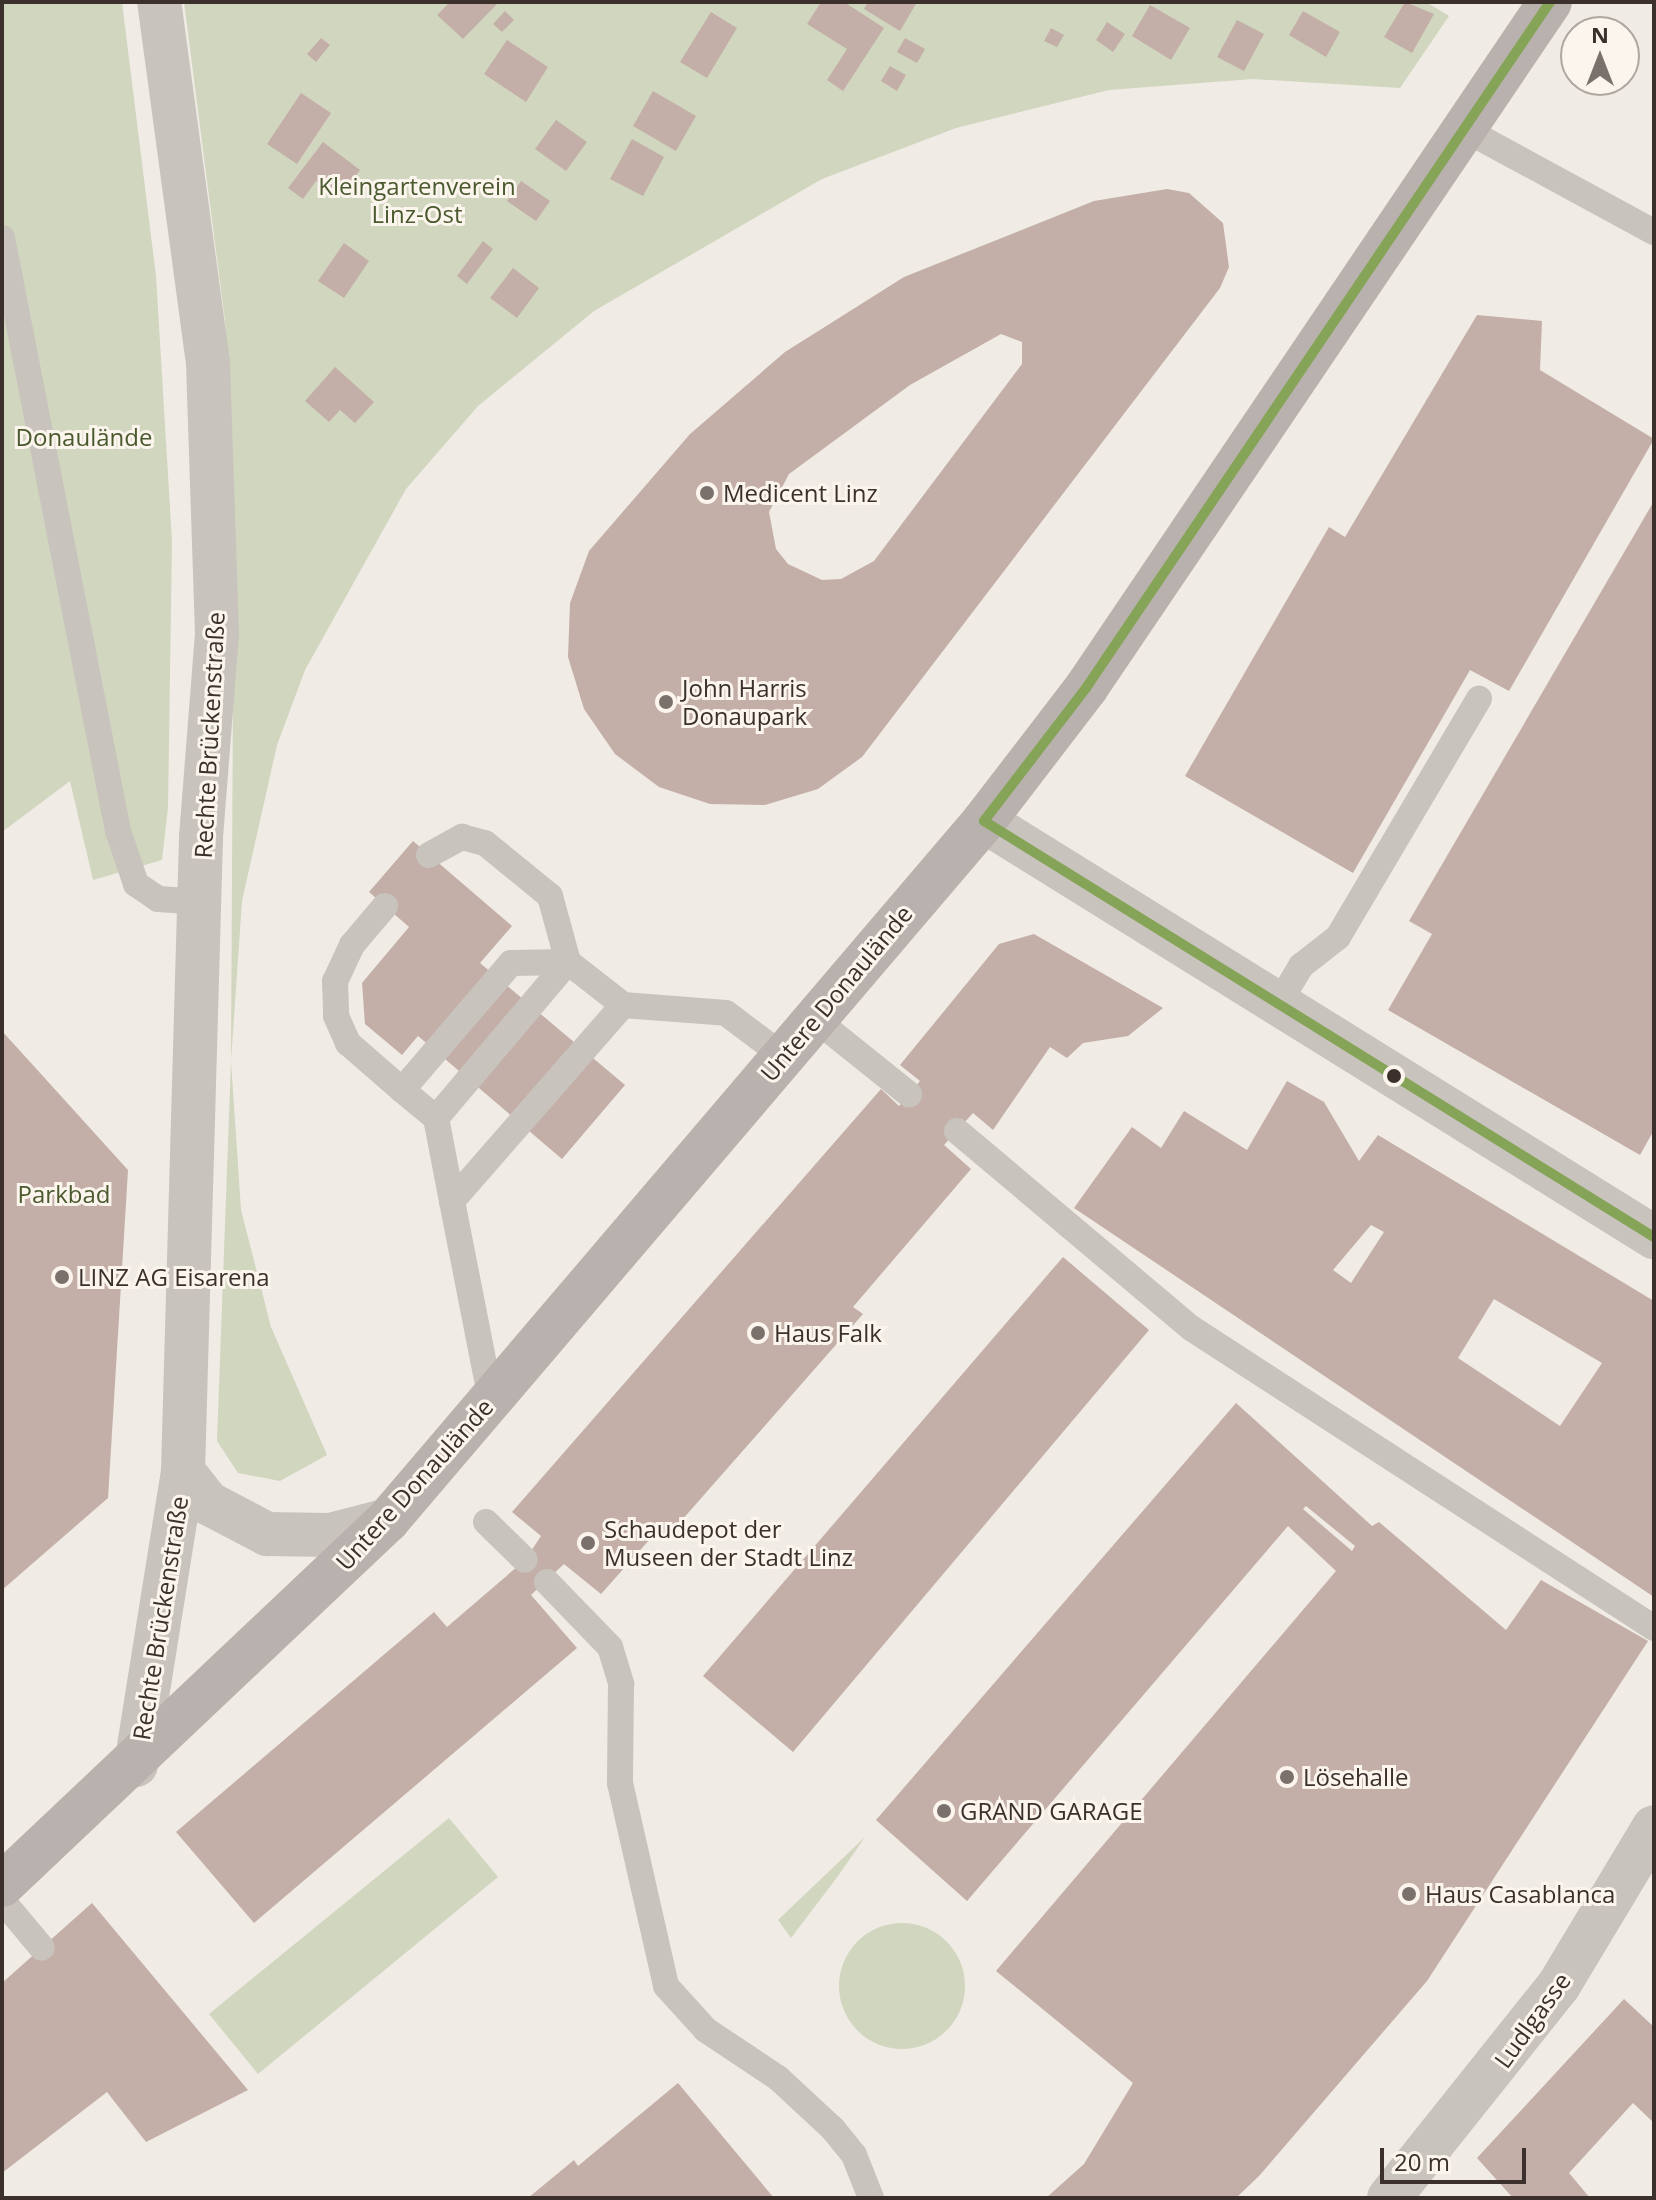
<!DOCTYPE html>
<html>
<head>
<meta charset="utf-8">
<style>
  body { margin:0 }
  #map { position:relative; width:1656px; height:2200px; overflow:hidden; background:#f0ebe5; font-family:"Open Sans",sans-serif }
  div>[style] { position:absolute }
  .green>* { inset:0; background:#d1d6bf }
  .round { border-radius:50% }
  .building>* { inset:0; background:#c3afa7 }
  .lane>* { height:26px; margin:-13px; padding:0 13px; transform-origin:13px; border-radius:13px; background:#c9c3be }
  .street>* { height:44px; margin:-22px; padding:0 22px; transform-origin:22px; border-radius:22px; background:#c9c3be }
  .primary>* { height:44px; margin:-22px; padding:0 22px; transform-origin:22px; border-radius:22px; background:#b8b1ad }
  .bus-1>* { height:10px; margin:-5px; padding:0 5px; transform-origin:5px; border-radius:5px; background:#86a457 }
  .dots>* { width:22px; height:22px; translate:-50% -50%; box-sizing:border-box; border:4px solid #fbf5ee; border-radius:50% }
  span { translate:-50% -50%; white-space:nowrap; text-align:center; line-height:1.15; -webkit-text-stroke:6px #fbf5ee; paint-order:stroke }
  .park-label { font-size:24px; color:#4a5a2e }
  .poi-label { font-size:24px; color:#3b302b }
  .left { translate:0 -50%; text-align:left }
  .street-label { font-size:24px; color:#3b302b }
  .frame { position:absolute; inset:0; border:4px solid #3b302b; pointer-events:none }
  .north { position:absolute; left:1560px; top:16px; width:80px; height:80px; box-sizing:border-box; background:#fbf5ee; border:2px solid #aea6a0; border-radius:50%; rotate:0deg; font-size:22px; font-weight:700; line-height:32px; text-align:center; color:#3b302b }
  .north::after { content:''; display:block; margin:auto; width:28px; height:36px; background:#7a716c; clip-path:polygon(50% 0,100% 100%,50% 72%,0 100%) }
  .scale { position:absolute; left:1380px; top:2148px; width:146px; height:36px; box-sizing:border-box; border:4px solid #3b302b; border-top:0; padding-left:10px; font-size:24px; line-height:28px; white-space:nowrap; color:#3b302b; -webkit-text-stroke:6px #fbf5ee; paint-order:stroke }
</style>
</head>
<body>
<div id="map">
  <div class="green">
    <div style="clip-path:polygon(2px 2px,122px 2px,156px 276px,172px 541px,168px 808px,162px 860px,93px 880px,70px 781px,2px 832px)"></div>
    <div style="clip-path:polygon(184px 2px,1426px 2px,1449px 16px,1400px 88px,1253px 79px,1109px 90px,956px 128px,822px 179px,594px 311px,478px 406px,406px 489px,305px 670px,277px 745px,242px 901px,231px 1061px,241px 1210px,271px 1327px,327px 1455px,280px 1481px,238px 1473px,217px 1441px,231px 1061px,234px 510px,225px 321px)"></div>
    <div style="clip-path:polygon(449px 1818px,498px 1877px,258px 2074px,209px 2014px)"></div>
    <div style="clip-path:polygon(865px 1837px,838px 1876px,791px 1938px,778px 1920px)"></div>
    <div class="round" style="left:839px;top:1923px;width:126px;height:126px"></div>
  </div>
  <div class="building">
    <div style="clip-path:polygon(450px 2px,499px 2px,463px 39px,437px 15px)"></div>
    <div style="clip-path:polygon(821px 2px,844px 2px,884px 28px,843px 91px,827px 80px,847px 49px,807px 24px)"></div>
    <div style="clip-path:polygon(868px 2px,917px 2px,900px 31px,864px 9px)"></div>
    <div style="clip-path:polygon(1405px 2px,1434px 14px,1412px 53px,1384px 37px)"></div>
    <div style="clip-path:polygon(1150px 5px,1190px 28px,1171px 60px,1132px 36px)"></div>
    <div style="clip-path:polygon(505px 11px,514px 20px,502px 32px,493px 24px)"></div>
    <div style="clip-path:polygon(1303px 11px,1340px 32px,1326px 57px,1289px 35px)"></div>
    <div style="clip-path:polygon(711px 12px,737px 28px,707px 78px,680px 62px)"></div>
    <div style="clip-path:polygon(1237px 20px,1264px 34px,1244px 71px,1217px 57px)"></div>
    <div style="clip-path:polygon(1107px 22px,1125px 34px,1113px 52px,1096px 40px)"></div>
    <div style="clip-path:polygon(1051px 28px,1064px 35px,1057px 47px,1044px 41px)"></div>
    <div style="clip-path:polygon(321px 38px,330px 45px,316px 62px,307px 54px)"></div>
    <div style="clip-path:polygon(905px 38px,925px 49px,917px 63px,897px 52px)"></div>
    <div style="clip-path:polygon(507px 40px,548px 67px,526px 102px,484px 74px)"></div>
    <div style="clip-path:polygon(890px 66px,906px 75px,897px 91px,881px 81px)"></div>
    <div style="clip-path:polygon(653px 91px,696px 116px,676px 151px,633px 126px)"></div>
    <div style="clip-path:polygon(301px 93px,331px 113px,297px 164px,267px 144px)"></div>
    <div style="clip-path:polygon(556px 120px,587px 142px,566px 171px,535px 149px)"></div>
    <div style="clip-path:polygon(632px 139px,664px 157px,643px 196px,610px 179px)"></div>
    <div style="clip-path:polygon(323px 142px,360px 170px,339px 198px,316px 181px,303px 199px,288px 188px)"></div>
    <div style="clip-path:polygon(521px 181px,550px 201px,536px 221px,507px 201px)"></div>
    <div style="clip-path:polygon(evenodd,1167px 189px,1189px 193px,1223px 223px,1229px 267px,1220px 288px,862px 757px,818px 789px,765px 805px,710px 804px,659px 787px,615px 754px,584px 709px,568px 657px,570px 603px,589px 551px,690px 434px,785px 352px,904px 277px,1094px 201px,1167px 189px,1001px 334px,1022px 342px,1022px 364px,874px 561px,841px 579px,822px 580px,788px 564px,776px 549px,769px 512px,789px 474px,910px 385px,1001px 334px)"></div>
    <div style="clip-path:polygon(483px 241px,493px 249px,467px 284px,457px 276px)"></div>
    <div style="clip-path:polygon(344px 243px,369px 261px,344px 298px,318px 281px)"></div>
    <div style="clip-path:polygon(513px 268px,539px 288px,517px 318px,490px 298px)"></div>
    <div style="clip-path:polygon(1477px 315px,1542px 321px,1540px 370px,1654px 439px,1509px 691px,1470px 670px,1353px 873px,1185px 776px,1329px 527px,1345px 537px)"></div>
    <div style="clip-path:polygon(335px 367px,374px 402px,355px 423px,340px 410px,329px 422px,305px 401px)"></div>
    <div style="clip-path:polygon(1654px 501px,1654px 1130px,1640px 1155px,1388px 1010px,1432px 934px,1409px 921px)"></div>
    <div style="clip-path:polygon(413px 841px,512px 926px,480px 963px,625px 1085px,562px 1159px,418px 1036px,402px 1055px,365px 1024px,362px 983px,409px 927px,369px 892px)"></div>
    <div style="clip-path:polygon(1034px 934px,1163px 1008px,1128px 1036px,1083px 1043px,1067px 1058px,1050px 1047px,993px 1130px,973px 1113px,944px 1145px,971px 1169px,853px 1307px,863px 1314px,667px 1537px,659px 1529px,601px 1594px,564px 1564px,531px 1595px,577px 1648px,254px 1923px,176px 1832px,434px 1612px,447px 1627px,525px 1560px,541px 1536px,512px 1512px,881px 1089px,899px 1106px,920px 1081px,900px 1065px,999px 944px)"></div>
    <div style="clip-path:polygon(2px 1031px,128px 1170px,108px 1498px,2px 1590px)"></div>
    <div style="clip-path:polygon(evenodd,1287px 1081px,1324px 1102px,1359px 1161px,1378px 1135px,1654px 1301px,1654px 1597px,1074px 1208px,1132px 1127px,1161px 1148px,1184px 1111px,1247px 1150px,1287px 1081px,1371px 1225px,1384px 1232px,1351px 1283px,1333px 1270px,1371px 1225px,1287px 1081px,1494px 1299px,1602px 1363px,1560px 1426px,1458px 1358px,1494px 1299px)"></div>
    <div style="clip-path:polygon(1063px 1257px,1149px 1330px,793px 1752px,703px 1676px)"></div>
    <div style="clip-path:polygon(evenodd,1236px 1403px,1372px 1526px,1379px 1522px,1506px 1630px,1541px 1580px,1648px 1641px,1427px 1981px,1259px 2176px,1236px 2198px,1046px 2198px,1084px 2164px,1133px 2083px,996px 1971px,1336px 1571px,1288px 1526px,967px 1901px,876px 1820px,1236px 1403px,1306px 1506px,1355px 1546px,1352px 1551px,1303px 1509px,1306px 1506px)"></div>
    <div style="clip-path:polygon(92px 1903px,248px 2090px,146px 2142px,107px 2092px,2px 2173px,2px 1983px)"></div>
    <div style="clip-path:polygon(1624px 1999px,1654px 2027px,1654px 2123px,1633px 2103px,1569px 2173px,1590px 2198px,1513px 2198px,1477px 2158px)"></div>
    <div style="clip-path:polygon(678px 2083px,774px 2198px,528px 2198px,574px 2160px,578px 2166px)"></div>
  </div>
  <div class="lane">
    <div style="left:1464px;top:129px;width:216px;rotate:28.5deg"></div>
    <div style="left:2px;top:238px;width:604px;rotate:78.93deg"></div>
    <div style="left:118px;top:831px;width:56px;rotate:71.2deg"></div>
    <div style="left:136px;top:884px;width:27px;rotate:34deg"></div>
    <div style="left:158px;top:899px;width:45px;rotate:3.8deg"></div>
    <div style="left:429px;top:855px;width:38px;rotate:-29deg"></div>
    <div style="left:462px;top:837px;width:24px;rotate:15deg"></div>
    <div style="left:485px;top:843px;width:84px;rotate:39.2deg"></div>
    <div style="left:550px;top:896px;width:68px;rotate:74.7deg"></div>
    <div style="left:568px;top:962px;width:57px;rotate:179deg"></div>
    <div style="left:511px;top:963px;width:167px;rotate:130.6deg"></div>
    <div style="left:402px;top:1090px;width:44px;rotate:39.5deg"></div>
    <div style="left:385px;top:906px;width:51px;rotate:130.2deg"></div>
    <div style="left:352px;top:945px;width:40px;rotate:115deg"></div>
    <div style="left:335px;top:981px;width:35px;rotate:88deg"></div>
    <div style="left:336px;top:1016px;width:30px;rotate:66deg"></div>
    <div style="left:348px;top:1043px;width:72px;rotate:41deg"></div>
    <div style="left:1277px;top:1006px;width:47px;rotate:-59deg"></div>
    <div style="left:1301px;top:966px;width:47px;rotate:-38.1deg"></div>
    <div style="left:1338px;top:937px;width:277px;rotate:-59.4deg"></div>
    <div style="left:814px;top:1018px;width:122px;rotate:38.7deg"></div>
    <div style="left:957px;top:1131px;width:306px;rotate:40.1deg"></div>
    <div style="left:1191px;top:1328px;width:552px;rotate:32.94deg"></div>
    <div style="left:452px;top:1201px;width:85px;rotate:-100.9deg"></div>
    <div style="left:436px;top:1118px;width:204px;rotate:-49.8deg"></div>
    <div style="left:568px;top:962px;width:70px;rotate:38deg"></div>
    <div style="left:491px;top:1400px;width:203px;rotate:-101.1deg"></div>
    <div style="left:452px;top:1201px;width:260px;rotate:-48.9deg"></div>
    <div style="left:623px;top:1005px;width:103px;rotate:4.4deg"></div>
    <div style="left:726px;top:1013px;width:71px;rotate:37deg"></div>
    <div style="left:486px;top:1522px;width:54px;rotate:44.3deg"></div>
    <div style="left:547px;top:1582px;width:91px;rotate:45.9deg"></div>
    <div style="left:610px;top:1647px;width:39px;rotate:73deg"></div>
    <div style="left:621px;top:1684px;width:99px;rotate:90.6deg"></div>
    <div style="left:620px;top:1783px;width:208px;rotate:77.2deg"></div>
    <div style="left:666px;top:1986px;width:59px;rotate:47.7deg"></div>
    <div style="left:706px;top:2030px;width:87px;rotate:33.7deg"></div>
    <div style="left:778px;top:2078px;width:75px;rotate:42.8deg"></div>
    <div style="left:833px;top:2129px;width:33px;rotate:51deg"></div>
    <div style="left:854px;top:2155px;width:46px;rotate:68.4deg"></div>
    <div style="left:2px;top:1900px;width:62px;rotate:50.2deg"></div>
  </div>
  <div class="street">
    <div style="left:984px;top:821px;width:789px;rotate:31.84deg"></div>
    <div style="left:183px;top:1471px;width:41px;rotate:52deg"></div>
    <div style="left:208px;top:1503px;width:67px;rotate:27.7deg"></div>
    <div style="left:267px;top:1534px;width:63px;rotate:0.9deg"></div>
    <div style="left:330px;top:1535px;width:60px;rotate:-14.5deg"></div>
    <div style="left:136px;top:1765px;width:298px;rotate:-80.9deg"></div>
    <div style="left:183px;top:1471px;width:634px;rotate:-88.37deg"></div>
    <div style="left:201px;top:837px;width:204px;rotate:-85.5deg"></div>
    <div style="left:217px;top:634px;width:271px;rotate:-91.9deg"></div>
    <div style="left:208px;top:363px;width:364px;rotate:-97.7deg"></div>
    <div style="left:1389px;top:2198px;width:273px;rotate:-51.4deg"></div>
    <div style="left:1559px;top:1985px;width:184px;rotate:-59deg"></div>
  </div>
  <div class="primary">
    <div style="left:2px;top:1885px;width:531px;rotate:-43.4deg"></div>
    <div style="left:388px;top:1520px;width:919px;rotate:-49.55deg"></div>
    <div style="left:984px;top:821px;width:168px;rotate:-52.5deg"></div>
    <div style="left:1086px;top:688px;width:828px;rotate:-55.93deg"></div>
  </div>
  <div class="bus-1">
    <div style="left:984px;top:821px;width:168px;rotate:-52.5deg"></div>
    <div style="left:1086px;top:688px;width:828px;rotate:-55.93deg"></div>
    <div style="left:984px;top:821px;width:789px;rotate:31.84deg"></div>
  </div>
  <div class="dots">
    <div style="left:707px;top:493px;background:#7a716c"></div>
    <div style="left:666px;top:702px;background:#7a716c"></div>
    <div style="left:1394px;top:1076px;background:#3b302b"></div>
    <div style="left:62px;top:1277px;background:#7a716c"></div>
    <div style="left:758px;top:1333px;background:#7a716c"></div>
    <div style="left:588px;top:1543px;background:#7a716c"></div>
    <div style="left:1287px;top:1777px;background:#7a716c"></div>
    <div style="left:944px;top:1811px;background:#7a716c"></div>
    <div style="left:1409px;top:1894px;background:#7a716c"></div>
  </div>
  <div class="park-label">
    <span style="left:417px;top:200px">Kleingartenverein<br>Linz-Ost</span>
    <span style="left:84px;top:437px">Donaulände</span>
    <span style="left:64px;top:1194px">Parkbad</span>
  </div>
  <div class="poi-label">
    <span class="left" style="left:723px;top:493px">Medicent Linz</span>
    <span class="left" style="left:682px;top:702px">John Harris<br>Donaupark</span>
    <span class="left" style="left:78px;top:1277px">LINZ AG Eisarena</span>
    <span class="left" style="left:774px;top:1333px">Haus Falk</span>
    <span class="left" style="left:604px;top:1543px">Schaudepot der<br>Museen der Stadt Linz</span>
    <span class="left" style="left:1303px;top:1777px">Lösehalle</span>
    <span class="left" style="left:960px;top:1811px">GRAND GARAGE</span>
    <span class="left" style="left:1425px;top:1894px">Haus Casablanca</span>
  </div>
  <div class="street-label">
    <span style="left:209px;top:735px;rotate:-87deg">Rechte Brückenstraße</span>
    <span style="left:836px;top:993px;rotate:-50deg">Untere Donaulände</span>
    <span style="left:414px;top:1484px;rotate:-48deg">Untere Donaulände</span>
    <span style="left:160px;top:1618px;rotate:-81deg">Rechte Brückenstraße</span>
    <span style="left:1532px;top:2020px;rotate:-54deg">Ludlgasse</span>
  </div>
  <div class="frame"></div>
  <div class="north">N</div>
  <div class="scale">20 m</div>
</div>
</body>
</html>
